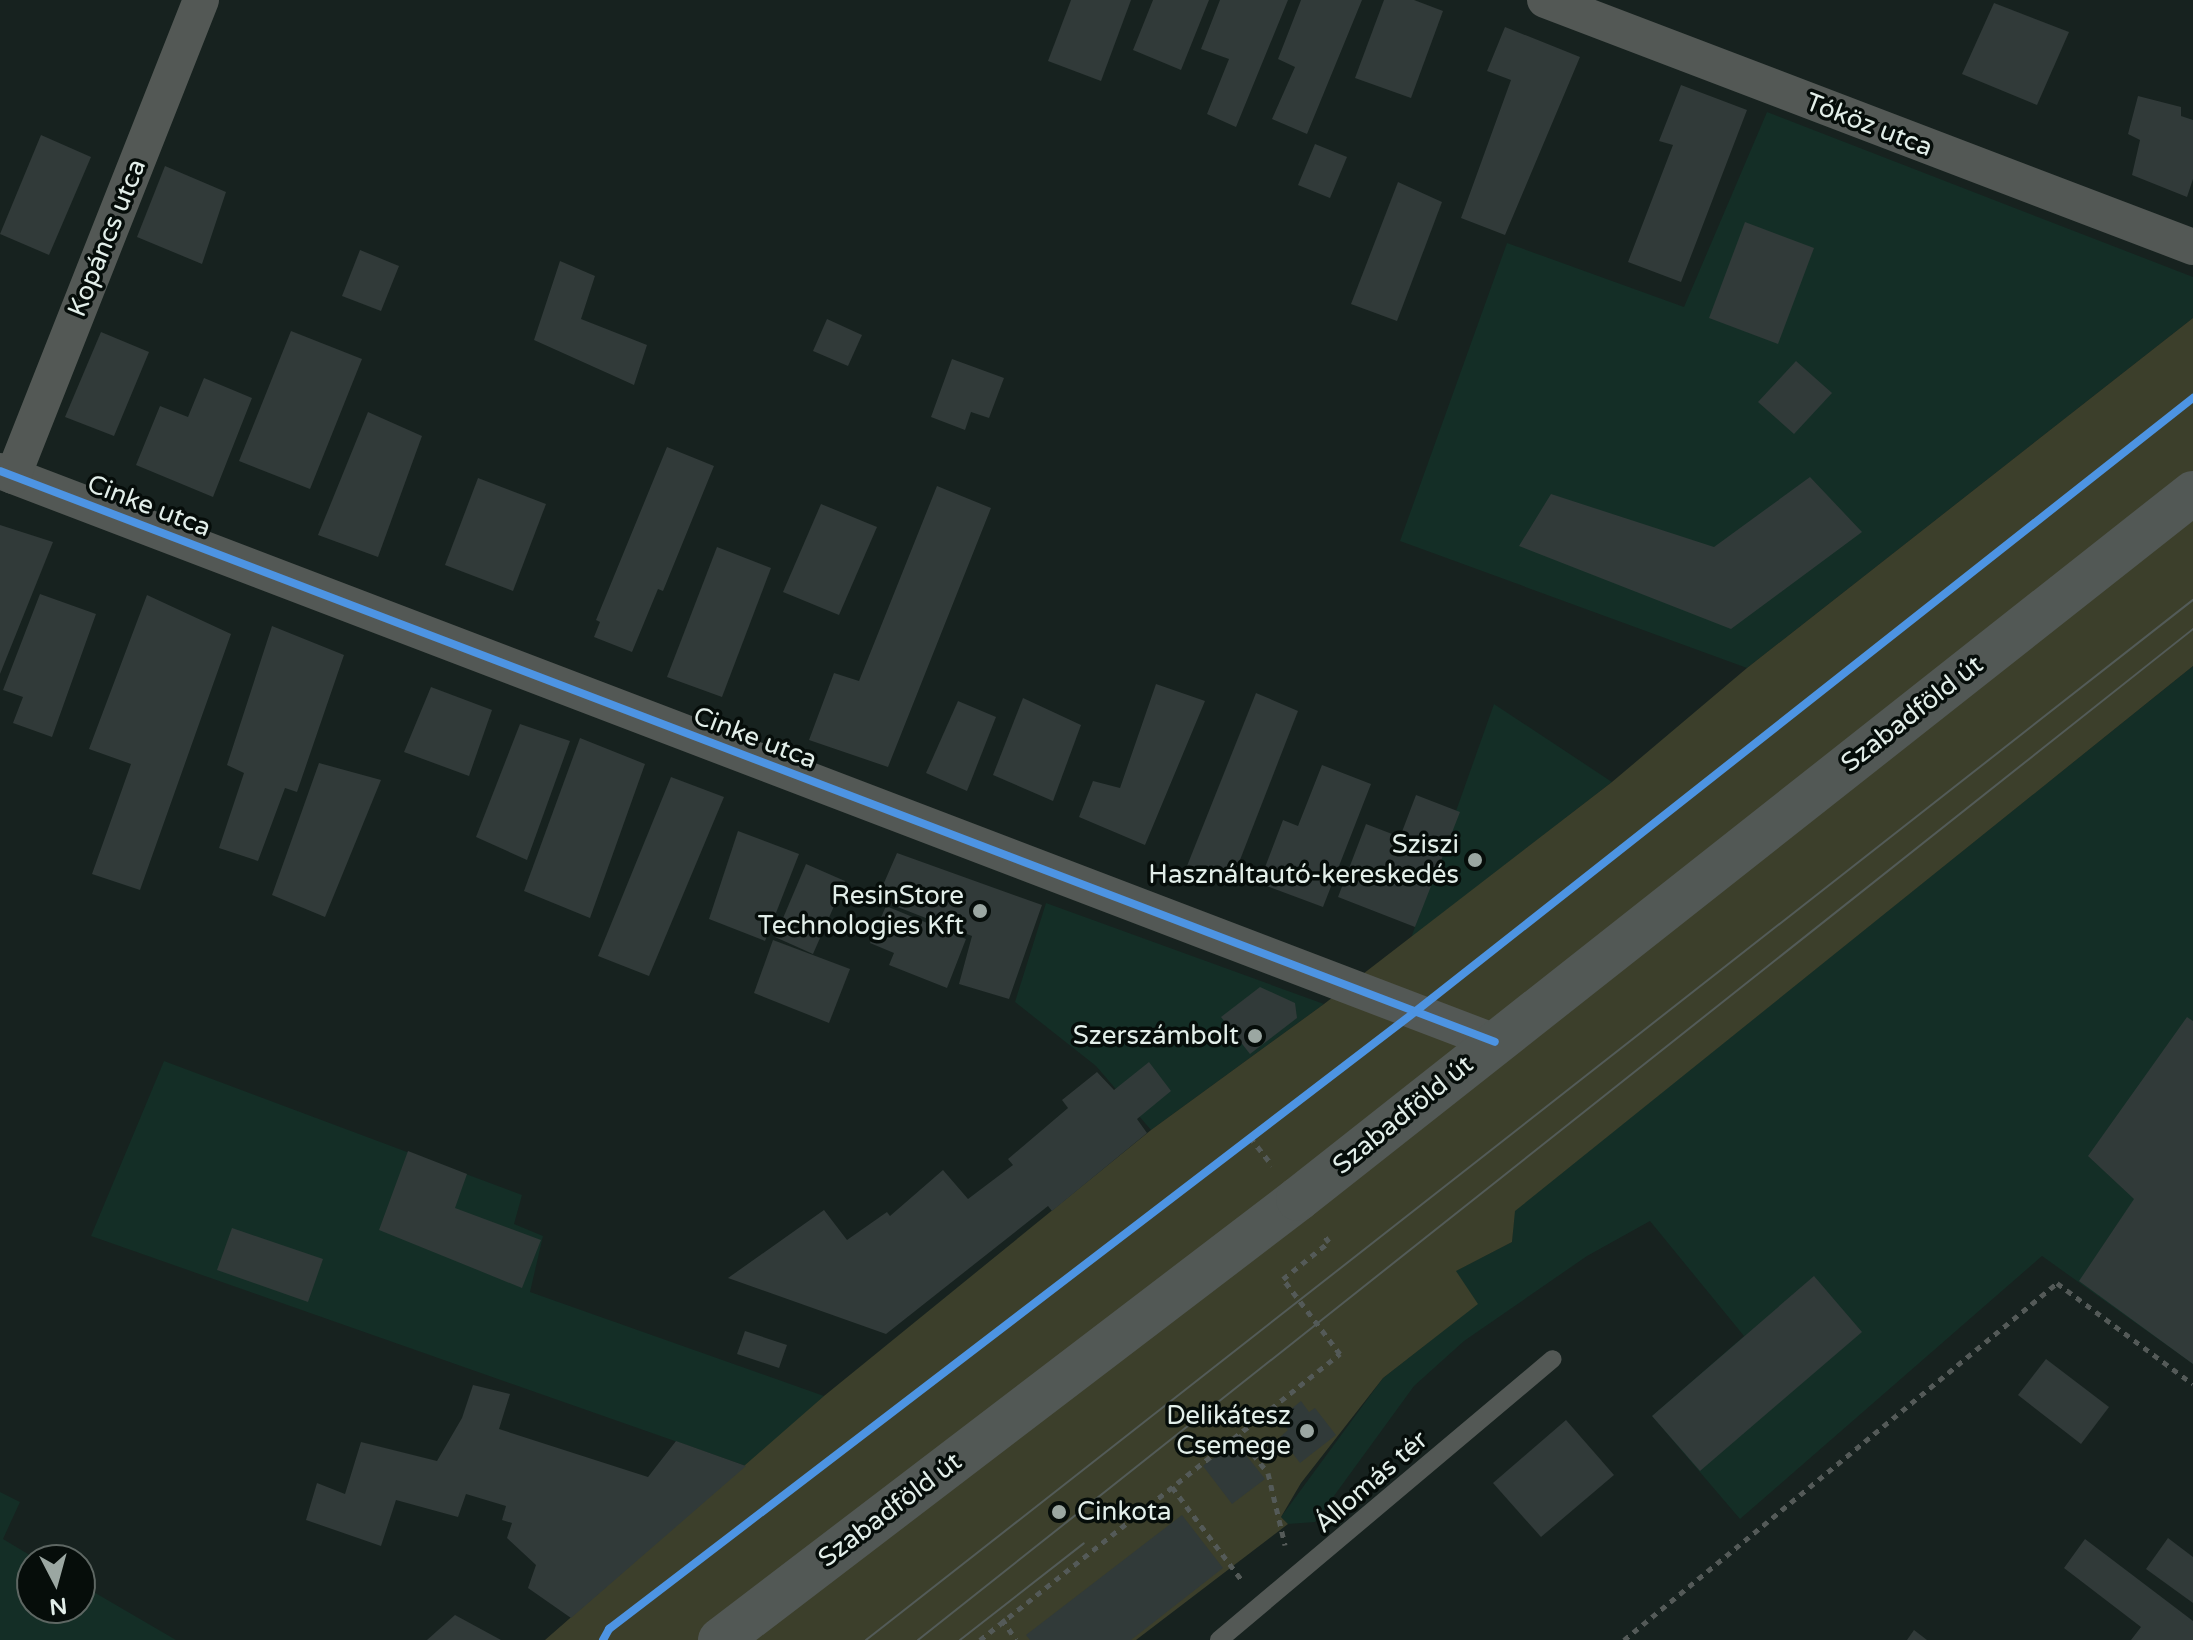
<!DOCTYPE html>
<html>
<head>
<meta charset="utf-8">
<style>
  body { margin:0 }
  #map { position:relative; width:2193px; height:1640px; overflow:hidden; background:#17221f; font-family:"Varela Round",sans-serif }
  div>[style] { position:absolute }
  .built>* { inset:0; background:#142e26 }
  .green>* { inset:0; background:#3c3f2b }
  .building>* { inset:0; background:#313a39 }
  .path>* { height:5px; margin-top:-2.5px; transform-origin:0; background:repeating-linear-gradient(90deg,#545a58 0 6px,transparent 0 12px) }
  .lane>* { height:18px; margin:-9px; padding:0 9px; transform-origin:9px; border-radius:9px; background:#535855 }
  .street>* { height:36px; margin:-18px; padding:0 18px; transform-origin:18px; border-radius:18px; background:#535855 }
  .primary>* { height:44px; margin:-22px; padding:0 22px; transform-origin:22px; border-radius:22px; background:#525855 }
  .tram>* { height:2px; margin:-1px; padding:0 1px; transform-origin:1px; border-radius:1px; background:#535b58 }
  .cycleway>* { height:8px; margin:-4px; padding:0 4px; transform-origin:4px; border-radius:4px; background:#4d94e3 }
  .dots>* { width:22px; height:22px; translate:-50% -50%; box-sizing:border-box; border:4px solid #060d0a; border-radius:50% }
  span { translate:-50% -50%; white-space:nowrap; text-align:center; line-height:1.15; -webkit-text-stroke:7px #060d0a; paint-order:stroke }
  .street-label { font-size:26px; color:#e2eee9 }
  .poi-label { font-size:26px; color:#e2eee9 }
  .right { translate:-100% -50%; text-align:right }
  .left { translate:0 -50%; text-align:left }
  .north { position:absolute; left:16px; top:1544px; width:80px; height:80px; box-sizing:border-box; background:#060d0a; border:2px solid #5e6763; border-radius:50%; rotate:174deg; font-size:22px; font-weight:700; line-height:32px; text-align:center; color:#e2eee9 }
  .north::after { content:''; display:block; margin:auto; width:28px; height:36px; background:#9ba7a2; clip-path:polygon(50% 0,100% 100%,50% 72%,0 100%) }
</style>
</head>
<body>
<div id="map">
  <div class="built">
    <div style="clip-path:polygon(1767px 112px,2193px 277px,2193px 318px,1747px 668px,1400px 541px,1507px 243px,1684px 307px)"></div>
    <div style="clip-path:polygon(2193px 666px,2193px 1364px,2042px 1256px,1740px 1519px,1652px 1416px,1744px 1336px,1650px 1221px,1587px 1256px,1464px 1341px,1414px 1386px,1315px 1522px,1288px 1524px,1281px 1517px,1383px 1378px,1477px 1304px,1455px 1271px,1512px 1242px,1514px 1211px)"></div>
    <div style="clip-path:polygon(1494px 704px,1612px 782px,1411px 938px)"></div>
    <div style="clip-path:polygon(1046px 903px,1324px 1004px,1151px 1130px,1096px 1066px,1015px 1002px)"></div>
    <div style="clip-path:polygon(164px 1061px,522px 1195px,514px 1224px,543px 1236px,530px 1292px,824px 1396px,746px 1466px,91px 1236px)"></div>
    <div style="clip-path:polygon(0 1492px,20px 1502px,3px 1539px,38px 1560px,32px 1560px,32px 1608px,80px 1608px,80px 1584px,176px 1640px,0 1640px)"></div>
  </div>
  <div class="green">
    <div style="clip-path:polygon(2193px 318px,2193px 666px,1515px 1211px,1512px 1242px,1456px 1271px,1478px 1304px,1383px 1378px,1301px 1483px,1281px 1517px,1288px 1524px,1136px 1640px,545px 1640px,824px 1396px,1151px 1130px,1324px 1004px,1612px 782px,1747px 668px)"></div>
  </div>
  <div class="building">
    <div style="clip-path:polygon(1071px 0,1131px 0,1101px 81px,1048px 61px)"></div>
    <div style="clip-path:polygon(1153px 0,1209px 0,1181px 70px,1133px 50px)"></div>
    <div style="clip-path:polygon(1220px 0,1288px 0,1236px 127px,1207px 114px,1229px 59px,1201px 49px)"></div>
    <div style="clip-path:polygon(1301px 0,1362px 0,1307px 134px,1272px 119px,1295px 67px,1278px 59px)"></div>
    <div style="clip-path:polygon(1384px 0,1414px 0,1443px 11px,1411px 98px,1355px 78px)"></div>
    <div style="clip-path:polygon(1994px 3px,2069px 32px,2037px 105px,1962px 74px)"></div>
    <div style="clip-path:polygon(1505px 27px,1580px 57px,1505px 235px,1461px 218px,1511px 80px,1487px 71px)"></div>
    <div style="clip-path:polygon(1681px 85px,1747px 110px,1681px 282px,1628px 262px,1673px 145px,1659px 141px)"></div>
    <div style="clip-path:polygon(2138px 96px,2181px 107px,2181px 116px,2193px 120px,2193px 179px,2187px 197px,2132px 175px,2140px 140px,2128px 134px)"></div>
    <div style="clip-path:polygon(41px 135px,91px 157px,49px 255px,0 234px)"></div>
    <div style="clip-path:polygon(1315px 144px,1347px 157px,1330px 198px,1298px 185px)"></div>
    <div style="clip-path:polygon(165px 166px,226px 192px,202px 264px,137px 237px)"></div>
    <div style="clip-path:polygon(1398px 182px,1442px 202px,1397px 321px,1351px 304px)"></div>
    <div style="clip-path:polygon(1745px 222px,1814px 248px,1778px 344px,1709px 318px)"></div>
    <div style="clip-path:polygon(360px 250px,399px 266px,381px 311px,342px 296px)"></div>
    <div style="clip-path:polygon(560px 261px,595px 276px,581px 319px,647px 345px,634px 385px,534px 340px)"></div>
    <div style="clip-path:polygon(827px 319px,862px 335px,848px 366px,813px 351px)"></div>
    <div style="clip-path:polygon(291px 331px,362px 359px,310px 489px,239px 461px)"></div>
    <div style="clip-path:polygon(101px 332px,149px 352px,114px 436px,65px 417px)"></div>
    <div style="clip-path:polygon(952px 359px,1004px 378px,989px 418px,971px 412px,965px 430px,931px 417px)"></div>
    <div style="clip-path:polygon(1796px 361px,1832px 393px,1794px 434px,1758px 402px)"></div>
    <div style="clip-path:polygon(204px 378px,252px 398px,213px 497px,136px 465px,160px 406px,188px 417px)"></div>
    <div style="clip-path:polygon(368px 412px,422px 436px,378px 557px,318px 535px)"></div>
    <div style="clip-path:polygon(667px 447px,714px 466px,663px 591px,658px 589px,632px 652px,594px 637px,600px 622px,596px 620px)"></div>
    <div style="clip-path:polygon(1810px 477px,1862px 532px,1731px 629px,1519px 546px,1551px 494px,1714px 547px)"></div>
    <div style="clip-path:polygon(478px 478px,546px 504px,513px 591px,445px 565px)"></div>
    <div style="clip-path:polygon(937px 486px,991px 508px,888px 767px,809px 740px,834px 673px,859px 681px)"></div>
    <div style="clip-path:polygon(821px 504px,877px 527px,839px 615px,783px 592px)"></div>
    <div style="clip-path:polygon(0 525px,53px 542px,0 674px)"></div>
    <div style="clip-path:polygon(717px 547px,771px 568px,722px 697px,667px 677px)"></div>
    <div style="clip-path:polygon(40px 594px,96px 614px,52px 737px,13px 723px,23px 697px,3px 690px)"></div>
    <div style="clip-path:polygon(147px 595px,231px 634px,140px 890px,92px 874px,131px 764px,89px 749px)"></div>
    <div style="clip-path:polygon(272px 626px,344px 655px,297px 792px,285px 788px,258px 861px,219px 848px,244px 773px,227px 765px)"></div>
    <div style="clip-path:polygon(1156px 684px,1205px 701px,1145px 845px,1079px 817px,1093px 781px,1120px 788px)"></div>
    <div style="clip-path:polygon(431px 687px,492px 710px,469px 776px,404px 752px)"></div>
    <div style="clip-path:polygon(1256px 693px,1298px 711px,1231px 883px,1187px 866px)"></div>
    <div style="clip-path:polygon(1023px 698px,1081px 725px,1053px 801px,993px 775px)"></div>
    <div style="clip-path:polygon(958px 701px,996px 717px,967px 791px,926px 773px)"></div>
    <div style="clip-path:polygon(520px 724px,570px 741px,527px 860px,476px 837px)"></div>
    <div style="clip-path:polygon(580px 738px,645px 764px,590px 918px,524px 891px)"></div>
    <div style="clip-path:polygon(319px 763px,381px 780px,325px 917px,272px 895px)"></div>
    <div style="clip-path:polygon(1322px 765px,1371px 784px,1323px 907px,1259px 883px,1283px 820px,1298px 826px)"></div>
    <div style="clip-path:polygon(671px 777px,724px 797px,649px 976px,598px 956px)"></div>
    <div style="clip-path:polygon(1416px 795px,1460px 812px,1415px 927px,1338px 897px,1366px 824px,1400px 837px)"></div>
    <div style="clip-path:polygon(738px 831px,799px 854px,765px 941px,709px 919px)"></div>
    <div style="clip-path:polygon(897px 853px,1042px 905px,1009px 999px,959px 984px,972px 936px,877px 899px)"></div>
    <div style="clip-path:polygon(806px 864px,845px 881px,813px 954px,775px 937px)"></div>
    <div style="clip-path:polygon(886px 906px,966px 939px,947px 988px,889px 965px,894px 953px,870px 943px)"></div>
    <div style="clip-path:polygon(773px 940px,850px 969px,829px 1023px,754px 993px)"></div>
    <div style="clip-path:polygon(1260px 987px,1295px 1003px,1297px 1018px,1250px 1054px,1221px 1017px)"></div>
    <div style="clip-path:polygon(2187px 1017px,2193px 1021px,2193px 1364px,2079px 1281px,2134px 1199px,2088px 1156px)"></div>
    <div style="clip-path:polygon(1149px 1062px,1171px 1091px,1137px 1119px,1147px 1133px,1052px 1211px,1048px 1206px,886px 1334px,728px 1278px,824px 1210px,847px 1240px,887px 1212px,890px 1216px,943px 1170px,968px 1199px,1013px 1165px,1008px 1159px,1068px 1108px,1062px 1100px,1097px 1072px,1114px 1090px)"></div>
    <div style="clip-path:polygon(408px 1151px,467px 1174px,455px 1208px,541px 1240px,522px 1288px,379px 1230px)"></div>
    <div style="clip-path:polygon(232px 1228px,323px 1259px,308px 1302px,217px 1270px)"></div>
    <div style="clip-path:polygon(1814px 1276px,1862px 1332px,1700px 1471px,1652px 1416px)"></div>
    <div style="clip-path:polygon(745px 1331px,787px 1345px,779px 1368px,737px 1354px)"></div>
    <div style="clip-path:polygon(2046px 1359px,2109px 1407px,2081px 1444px,2018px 1395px)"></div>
    <div style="clip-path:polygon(473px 1385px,510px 1394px,499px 1429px,648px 1477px,676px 1441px,746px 1466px,571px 1618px,528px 1588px,536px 1565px,507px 1538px,512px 1523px,502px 1520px,506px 1506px,466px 1494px,458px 1517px,396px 1500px,381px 1546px,306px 1520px,317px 1483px,345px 1494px,361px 1442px,437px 1461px,462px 1418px)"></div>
    <div style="clip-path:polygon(1301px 1401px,1309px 1412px,1315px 1408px,1336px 1435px,1300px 1463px,1280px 1437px,1288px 1430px,1279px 1419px)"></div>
    <div style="clip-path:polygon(1566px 1420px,1614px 1475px,1541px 1537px,1493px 1483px)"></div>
    <div style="clip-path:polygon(1235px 1441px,1265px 1479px,1232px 1504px,1203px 1466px)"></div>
    <div style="clip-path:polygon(1182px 1515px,1223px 1568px,1131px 1640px,1030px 1640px,1026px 1635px)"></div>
    <div style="clip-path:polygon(2168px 1538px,2193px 1557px,2193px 1603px,2146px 1569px)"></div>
    <div style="clip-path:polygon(2085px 1539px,2193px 1621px,2193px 1640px,2131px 1640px,2141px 1627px,2064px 1568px)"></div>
    <div style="clip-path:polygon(455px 1615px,501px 1640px,427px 1640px)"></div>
    <div style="clip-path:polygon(1914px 1630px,1927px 1640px,1907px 1640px)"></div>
  </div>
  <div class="path">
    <div style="left:1250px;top:1137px;width:36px;rotate:52deg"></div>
    <div style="left:1238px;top:1435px;width:48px;rotate:51.7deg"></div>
    <div style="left:1268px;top:1473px;width:74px;rotate:76.7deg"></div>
    <div style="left:1172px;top:1487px;width:119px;rotate:53.2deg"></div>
    <div style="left:1002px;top:1619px;width:25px;rotate:56deg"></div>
    <div style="left:980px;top:1640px;width:460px;rotate:-38.5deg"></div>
    <div style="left:1340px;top:1354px;width:94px;rotate:-127.2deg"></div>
    <div style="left:1283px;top:1279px;width:59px;rotate:-38.8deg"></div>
    <div style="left:1329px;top:1242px;width:10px;rotate:-127deg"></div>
    <div style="left:1624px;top:1640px;width:561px;rotate:-39.5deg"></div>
    <div style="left:2057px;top:1283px;width:169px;rotate:36.6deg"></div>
  </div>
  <div class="lane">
    <div style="left:1219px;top:1640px;width:436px;rotate:-40.1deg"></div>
  </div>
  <div class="street">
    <div style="left:1545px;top:0;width:693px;rotate:20.87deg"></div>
    <div style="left:0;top:471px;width:1600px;rotate:20.9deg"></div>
    <div style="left:13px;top:476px;width:512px;rotate:-68.45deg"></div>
  </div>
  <div class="primary">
    <div style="left:720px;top:1640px;width:727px;rotate:-37.34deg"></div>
    <div style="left:1298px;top:1199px;width:1140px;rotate:-38.27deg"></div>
  </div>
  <div class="tram">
    <div style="left:866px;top:1640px;width:1686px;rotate:-38.09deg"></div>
    <div style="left:918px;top:1640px;width:1627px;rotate:-38.41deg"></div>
    <div style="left:960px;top:1640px;width:157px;rotate:-38deg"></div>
  </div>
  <div class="cycleway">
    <div style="left:0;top:471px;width:1600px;rotate:20.9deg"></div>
    <div style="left:603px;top:1640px;width:13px;rotate:-61deg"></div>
    <div style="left:609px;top:1629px;width:1016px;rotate:-37.44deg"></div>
    <div style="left:1416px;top:1011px;width:990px;rotate:-38.27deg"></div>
  </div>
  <div class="dots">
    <div style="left:1475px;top:860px;background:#9ba7a2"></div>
    <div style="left:980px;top:911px;background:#9ba7a2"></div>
    <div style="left:1255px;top:1036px;background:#9ba7a2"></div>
    <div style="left:1307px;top:1431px;background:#9ba7a2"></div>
    <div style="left:1059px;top:1512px;background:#9ba7a2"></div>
  </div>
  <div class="street-label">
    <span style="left:1869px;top:125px;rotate:21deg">Tóköz utca</span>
    <span style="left:107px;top:238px;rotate:-68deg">Kopáncs utca</span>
    <span style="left:149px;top:506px;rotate:21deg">Cinke utca</span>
    <span style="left:1912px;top:714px;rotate:-38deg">Szabadföld út</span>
    <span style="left:755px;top:738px;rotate:21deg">Cinke utca</span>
    <span style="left:1403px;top:1115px;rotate:-39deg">Szabadföld út</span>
    <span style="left:1371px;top:1482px;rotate:-41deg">Állomás tér</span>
    <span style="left:890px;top:1510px;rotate:-37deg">Szabadföld út</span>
  </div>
  <div class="poi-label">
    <span class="right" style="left:1459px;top:860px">Sziszi<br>Használtautó-kereskedés</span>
    <span class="right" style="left:964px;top:911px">ResinStore<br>Technologies Kft</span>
    <span class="right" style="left:1239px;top:1036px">Szerszámbolt</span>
    <span class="right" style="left:1291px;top:1431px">Delikátesz<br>Csemege</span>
    <span class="left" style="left:1077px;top:1512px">Cinkota</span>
  </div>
  <div class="north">N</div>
</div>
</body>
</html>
